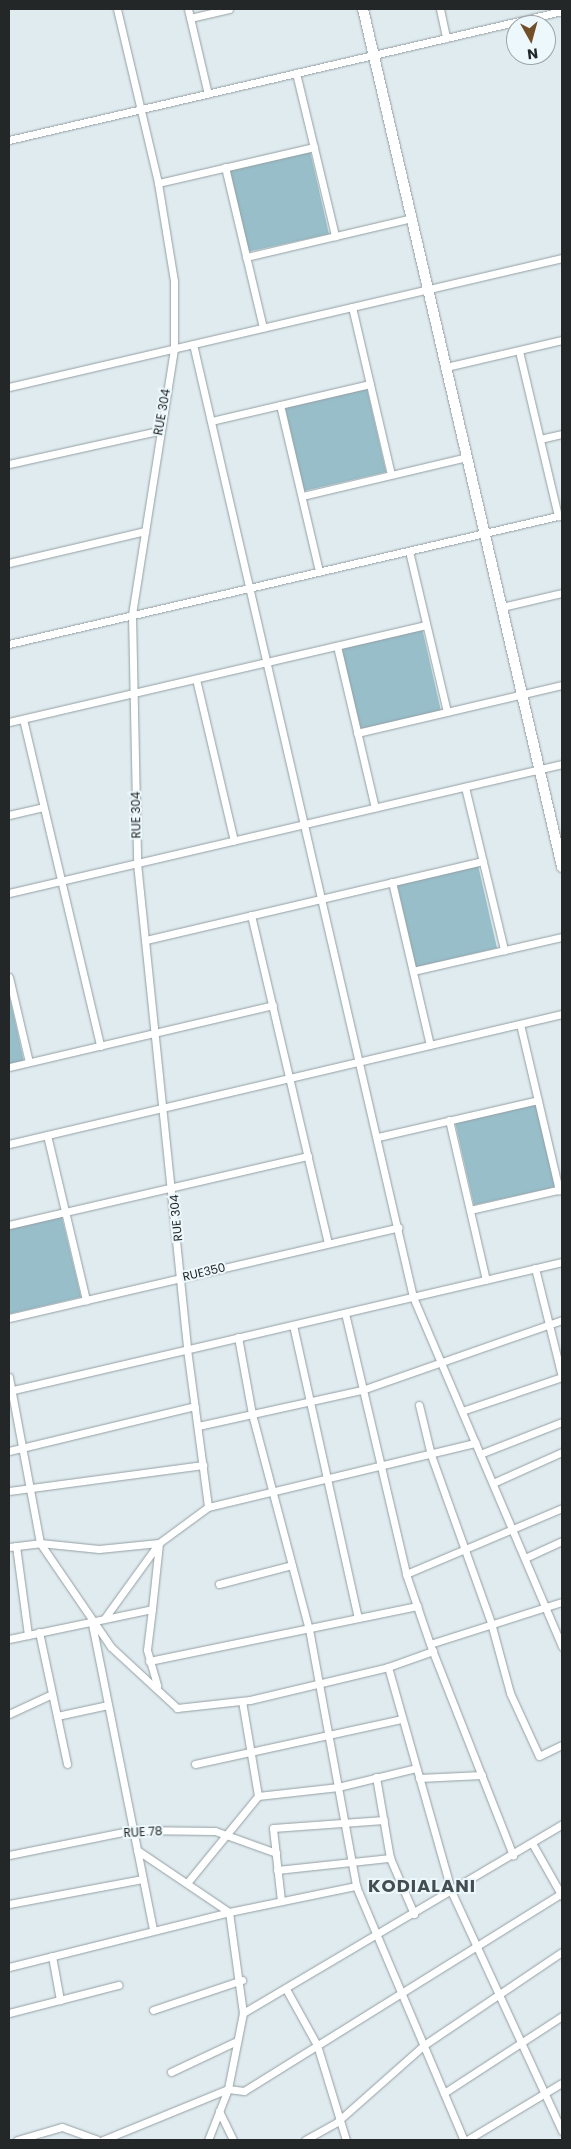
<!DOCTYPE html>
<html>
<head>
<meta charset="utf-8">
<style>
  body { margin:0 }
  #map { position:relative; width:571px; height:2149px; overflow:hidden; background:#dfebef; font-family:Poppins,sans-serif }
  div>[style] { position:absolute }
  .green>* { inset:0; background:#97bec9 }
  .roads { filter:drop-shadow(0 0 1px #949fa2) drop-shadow(0 0 1px #949fa2) }
  .street>* { height:7px; margin:-3.5px; padding:0 3.5px; transform-origin:3.5px; border-radius:3.5px; background:#fff }
  .secondary>* { height:10px; margin:-5px; padding:0 5px; transform-origin:5px; border-radius:5px; background:#fff }
  span { translate:-50% -50%; white-space:nowrap; text-align:center; line-height:1.15; -webkit-text-stroke:4px #edf8fc; paint-order:stroke }
  .street-label { font-size:12px; color:#232728 }
  .district-label { font-size:18px; color:#444e51; font-weight:700; letter-spacing:1px }
  .frame { position:absolute; inset:0; border:10px solid #232728; pointer-events:none }
  .north { position:absolute; left:506px; top:15px; width:50px; height:50px; box-sizing:border-box; background:#edf8fc; border:1px solid #9ca4a7; border-radius:50%; rotate:173deg; font-size:14px; font-weight:700; line-height:20px; text-align:center; color:#232728 }
  .north::after { content:''; display:block; margin:auto; width:18px; height:22px; background:#724f28; clip-path:polygon(50% 0,100% 100%,50% 72%,0 100%) }
</style>
</head>
<body>
<div id="map">
  <div class="green">
    <div style="clip-path:polygon(310px 151px,329px 234px,247px 252px,229px 169px)"></div>
    <div style="clip-path:polygon(367px 389px,386px 472px,304px 491px,285px 407px)"></div>
    <div style="clip-path:polygon(422px 628px,441px 711px,360px 729px,341px 646px)"></div>
    <div style="clip-path:polygon(478px 865px,497px 948px,416px 967px,397px 884px)"></div>
    <div style="clip-path:polygon(9px 994px,24px 1062px,9px 1065px)"></div>
    <div style="clip-path:polygon(536px 1104px,555px 1187px,474px 1205px,455px 1122px)"></div>
    <div style="clip-path:polygon(61px 1214px,81px 1297px,9px 1314px,9px 1227px)"></div>
  </div>
  <div class="roads">
    <div class="street">
      <div style="left:117px;top:9px;width:179px;rotate:76.7deg"></div>
      <div style="left:158px;top:183px;width:99px;rotate:80.7deg"></div>
      <div style="left:174px;top:281px;width:68px;rotate:90deg"></div>
      <div style="left:174px;top:349px;width:269px;rotate:99deg"></div>
      <div style="left:132px;top:615px;width:248px;rotate:88.8deg"></div>
      <div style="left:137px;top:863px;width:489px;rotate:84.1deg"></div>
      <div style="left:187px;top:1349px;width:159px;rotate:82.4deg"></div>
      <div style="left:188px;top:9px;width:87px;rotate:76.8deg"></div>
      <div style="left:440px;top:9px;width:30px;rotate:78deg"></div>
      <div style="left:190px;top:18px;width:40px;rotate:-13deg"></div>
      <div style="left:296px;top:73px;width:168px;rotate:76.5deg"></div>
      <div style="left:9px;top:140px;width:568px;rotate:-13.13deg"></div>
      <div style="left:225px;top:167px;width:165px;rotate:76.7deg"></div>
      <div style="left:158px;top:183px;width:160px;rotate:-13deg"></div>
      <div style="left:246px;top:257px;width:171px;rotate:-13.2deg"></div>
      <div style="left:352px;top:307px;width:172px;rotate:76.9deg"></div>
      <div style="left:193px;top:344px;width:978px;rotate:77deg"></div>
      <div style="left:413px;top:1297px;width:380px;rotate:66.9deg"></div>
      <div style="left:519px;top:351px;width:170px;rotate:76.7deg"></div>
      <div style="left:446px;top:367px;width:119px;rotate:-13.1deg"></div>
      <div style="left:9px;top:387px;width:568px;rotate:-13.13deg"></div>
      <div style="left:280px;top:405px;width:171px;rotate:76.8deg"></div>
      <div style="left:211px;top:421px;width:163px;rotate:-13.1deg"></div>
      <div style="left:540px;top:439px;width:23px;rotate:-13deg"></div>
      <div style="left:9px;top:464px;width:153px;rotate:-12.5deg"></div>
      <div style="left:302px;top:496px;width:170px;rotate:-13.3deg"></div>
      <div style="left:409px;top:551px;width:165px;rotate:76.7deg"></div>
      <div style="left:9px;top:563px;width:140px;rotate:-13.2deg"></div>
      <div style="left:502px;top:607px;width:62px;rotate:-13.1deg"></div>
      <div style="left:9px;top:644px;width:568px;rotate:-13.13deg"></div>
      <div style="left:337px;top:646px;width:166px;rotate:76.8deg"></div>
      <div style="left:196px;top:679px;width:166px;rotate:76.8deg"></div>
      <div style="left:23px;top:719px;width:336px;rotate:76.7deg"></div>
      <div style="left:9px;top:722px;width:428px;rotate:-13.1deg"></div>
      <div style="left:357px;top:733px;width:211px;rotate:-13.2deg"></div>
      <div style="left:465px;top:787px;width:168px;rotate:76.5deg"></div>
      <div style="left:9px;top:815px;width:35px;rotate:-13deg"></div>
      <div style="left:392px;top:882px;width:167px;rotate:76.9deg"></div>
      <div style="left:9px;top:893px;width:568px;rotate:-13.13deg"></div>
      <div style="left:251px;top:915px;width:337px;rotate:76.8deg"></div>
      <div style="left:146px;top:940px;width:346px;rotate:-13.2deg"></div>
      <div style="left:413px;top:971px;width:153px;rotate:-12.9deg"></div>
      <div style="left:9px;top:977px;width:87px;rotate:76.8deg"></div>
      <div style="left:520px;top:1024px;width:171px;rotate:76.8deg"></div>
      <div style="left:9px;top:1067px;width:271px;rotate:-13.2deg"></div>
      <div style="left:449px;top:1120px;width:164px;rotate:77deg"></div>
      <div style="left:47px;top:1135px;width:170px;rotate:76.7deg"></div>
      <div style="left:378px;top:1137px;width:164px;rotate:-13deg"></div>
      <div style="left:9px;top:1144px;width:568px;rotate:-13.23deg"></div>
      <div style="left:470px;top:1210px;width:94px;rotate:-12.9deg"></div>
      <div style="left:9px;top:1225px;width:307px;rotate:-13deg"></div>
      <div style="left:535px;top:1268px;width:112px;rotate:76.1deg"></div>
      <div style="left:345px;top:1313px;width:268px;rotate:76.8deg"></div>
      <div style="left:406px;top:1574px;width:74px;rotate:71.1deg"></div>
      <div style="left:430px;top:1644px;width:139px;rotate:-17.7deg"></div>
      <div style="left:9px;top:1318px;width:400px;rotate:-13.1deg"></div>
      <div style="left:293px;top:1325px;width:300px;rotate:77.5deg"></div>
      <div style="left:238px;top:1337px;width:78px;rotate:79.7deg"></div>
      <div style="left:252px;top:1414px;width:222px;rotate:75.2deg"></div>
      <div style="left:309px;top:1629px;width:261px;rotate:79.6deg"></div>
      <div style="left:356px;top:1886px;width:276px;rotate:67deg"></div>
      <div style="left:9px;top:1377px;width:169px;rotate:79.4deg"></div>
      <div style="left:40px;top:1543px;width:126px;rotate:55.7deg"></div>
      <div style="left:111px;top:1647px;width:90px;rotate:42.7deg"></div>
      <div style="left:177px;top:1708px;width:73px;rotate:-6.3deg"></div>
      <div style="left:250px;top:1700px;width:142px;rotate:-13.4deg"></div>
      <div style="left:388px;top:1667px;width:48px;rotate:-19.6deg"></div>
      <div style="left:9px;top:1391px;width:568px;rotate:-13.13deg"></div>
      <div style="left:419px;top:1405px;width:51px;rotate:76.5deg"></div>
      <div style="left:431px;top:1455px;width:178px;rotate:70.3deg"></div>
      <div style="left:491px;top:1623px;width:73px;rotate:74.8deg"></div>
      <div style="left:510px;top:1693px;width:69px;rotate:65.3deg"></div>
      <div style="left:539px;top:1756px;width:25px;rotate:-26deg"></div>
      <div style="left:462px;top:1411px;width:106px;rotate:-18.8deg"></div>
      <div style="left:198px;top:1426px;width:168px;rotate:-12.4deg"></div>
      <div style="left:362px;top:1390px;width:212px;rotate:-19.3deg"></div>
      <div style="left:9px;top:1451px;width:191px;rotate:-13.6deg"></div>
      <div style="left:480px;top:1454px;width:88px;rotate:-21.3deg"></div>
      <div style="left:493px;top:1483px;width:76px;rotate:-24.2deg"></div>
      <div style="left:9px;top:1491px;width:196px;rotate:-7.6deg"></div>
      <div style="left:16px;top:1546px;width:90px;rotate:82.3deg"></div>
      <div style="left:9px;top:1547px;width:31px;rotate:-7deg"></div>
      <div style="left:40px;top:1543px;width:59px;rotate:5.8deg"></div>
      <div style="left:99px;top:1549px;width:60px;rotate:-5.7deg"></div>
      <div style="left:159px;top:1543px;width:61px;rotate:-36.3deg"></div>
      <div style="left:208px;top:1507px;width:275px;rotate:-13.5deg"></div>
      <div style="left:525px;top:1558px;width:41px;rotate:-24.7deg"></div>
      <div style="left:406px;top:1574px;width:169px;rotate:-22.9deg"></div>
      <div style="left:219px;top:1584px;width:75px;rotate:-14.6deg"></div>
      <div style="left:152px;top:1609px;width:41px;rotate:97deg"></div>
      <div style="left:147px;top:1650px;width:37px;rotate:74deg"></div>
      <div style="left:104px;top:1619px;width:94px;rotate:-54.1deg"></div>
      <div style="left:92px;top:1624px;width:312px;rotate:78.7deg"></div>
      <div style="left:39px;top:1632px;width:135px;rotate:78deg"></div>
      <div style="left:9px;top:1639px;width:146px;rotate:-11.8deg"></div>
      <div style="left:152px;top:1609px;width:66px;rotate:-83.9deg"></div>
      <div style="left:431px;top:1647px;width:224px;rotate:68.5deg"></div>
      <div style="left:149px;top:1661px;width:274px;rotate:-11.6deg"></div>
      <div style="left:388px;top:1667px;width:235px;rotate:74.2deg"></div>
      <div style="left:452px;top:1893px;width:262px;rotate:65.2deg"></div>
      <div style="left:242px;top:1701px;width:96px;rotate:80.4deg"></div>
      <div style="left:9px;top:1714px;width:47px;rotate:-24.9deg"></div>
      <div style="left:57px;top:1716px;width:52px;rotate:-12.2deg"></div>
      <div style="left:195px;top:1764px;width:211px;rotate:-12.3deg"></div>
      <div style="left:376px;top:1777px;width:82px;rotate:80.2deg"></div>
      <div style="left:390px;top:1858px;width:61px;rotate:66.8deg"></div>
      <div style="left:419px;top:1778px;width:63px;rotate:-2.7deg"></div>
      <div style="left:532px;top:1843px;width:61px;rotate:60.5deg"></div>
      <div style="left:137px;top:1850px;width:111px;rotate:34deg"></div>
      <div style="left:229px;top:1912px;width:102px;rotate:82.1deg"></div>
      <div style="left:243px;top:2013px;width:77px;rotate:101.2deg"></div>
      <div style="left:228px;top:2089px;width:55px;rotate:111.4deg"></div>
      <div style="left:9px;top:1855px;width:126px;rotate:-11.4deg"></div>
      <div style="left:133px;top:1830px;width:82px;rotate:0.7deg"></div>
      <div style="left:215px;top:1831px;width:65px;rotate:19.8deg"></div>
      <div style="left:277px;top:1870px;width:114px;rotate:-6.1deg"></div>
      <div style="left:187px;top:1883px;width:112px;rotate:-50.8deg"></div>
      <div style="left:258px;top:1796px;width:81px;rotate:-6.4deg"></div>
      <div style="left:338px;top:1787px;width:80px;rotate:-13.7deg"></div>
      <div style="left:281px;top:1901px;width:73px;rotate:-96.3deg"></div>
      <div style="left:273px;top:1828px;width:111px;rotate:-4.1deg"></div>
      <div style="left:9px;top:1904px;width:136px;rotate:-10.6deg"></div>
      <div style="left:52px;top:1956px;width:45px;rotate:79.7deg"></div>
      <div style="left:9px;top:1967px;width:227px;rotate:-14deg"></div>
      <div style="left:229px;top:1912px;width:130px;rotate:-11.6deg"></div>
      <div style="left:286px;top:1989px;width:64px;rotate:61deg"></div>
      <div style="left:317px;top:2045px;width:99px;rotate:73deg"></div>
      <div style="left:153px;top:2010px;width:94px;rotate:-18.6deg"></div>
      <div style="left:9px;top:2013px;width:113px;rotate:-14.4deg"></div>
      <div style="left:243px;top:2013px;width:371px;rotate:-30.6deg"></div>
      <div style="left:171px;top:2072px;width:73px;rotate:-25.2deg"></div>
      <div style="left:444px;top:2093px;width:141px;rotate:-33.1deg"></div>
      <div style="left:219px;top:2111px;width:32px;rotate:64deg"></div>
      <div style="left:17px;top:2140px;width:47px;rotate:-16.1deg"></div>
      <div style="left:62px;top:2127px;width:37px;rotate:20deg"></div>
      <div style="left:103px;top:2140px;width:135px;rotate:-22.2deg"></div>
      <div style="left:228px;top:2089px;width:16px;rotate:7deg"></div>
      <div style="left:244px;top:2091px;width:375px;rotate:-31.9deg"></div>
      <div style="left:305px;top:2140px;width:37px;rotate:-29deg"></div>
      <div style="left:337px;top:2122px;width:116px;rotate:-41.5deg"></div>
      <div style="left:424px;top:2045px;width:166px;rotate:-34deg"></div>
      <div style="left:467px;top:2140px;width:111px;rotate:-31deg"></div>
    </div>
    <div class="secondary">
      <div style="left:363px;top:9px;width:881px;rotate:76.94deg"></div>
    </div>
  </div>
  <div class="street-label">
    <span style="left:162px;top:412px;rotate:-80deg">RUE 304</span>
    <span style="left:136px;top:815px;rotate:-91deg">RUE 304</span>
    <span style="left:176px;top:1218px;rotate:-95deg">RUE 304</span>
    <span style="left:204px;top:1272px;rotate:-13deg">RUE350</span>
    <span style="left:143px;top:1832px;rotate:-3deg">RUE 78</span>
  </div>
  <div class="district-label">
    <span style="left:422px;top:1886px">KODIALANI</span>
  </div>
  <div class="frame"></div>
  <div class="north">N</div>
</div>
</body>
</html>
